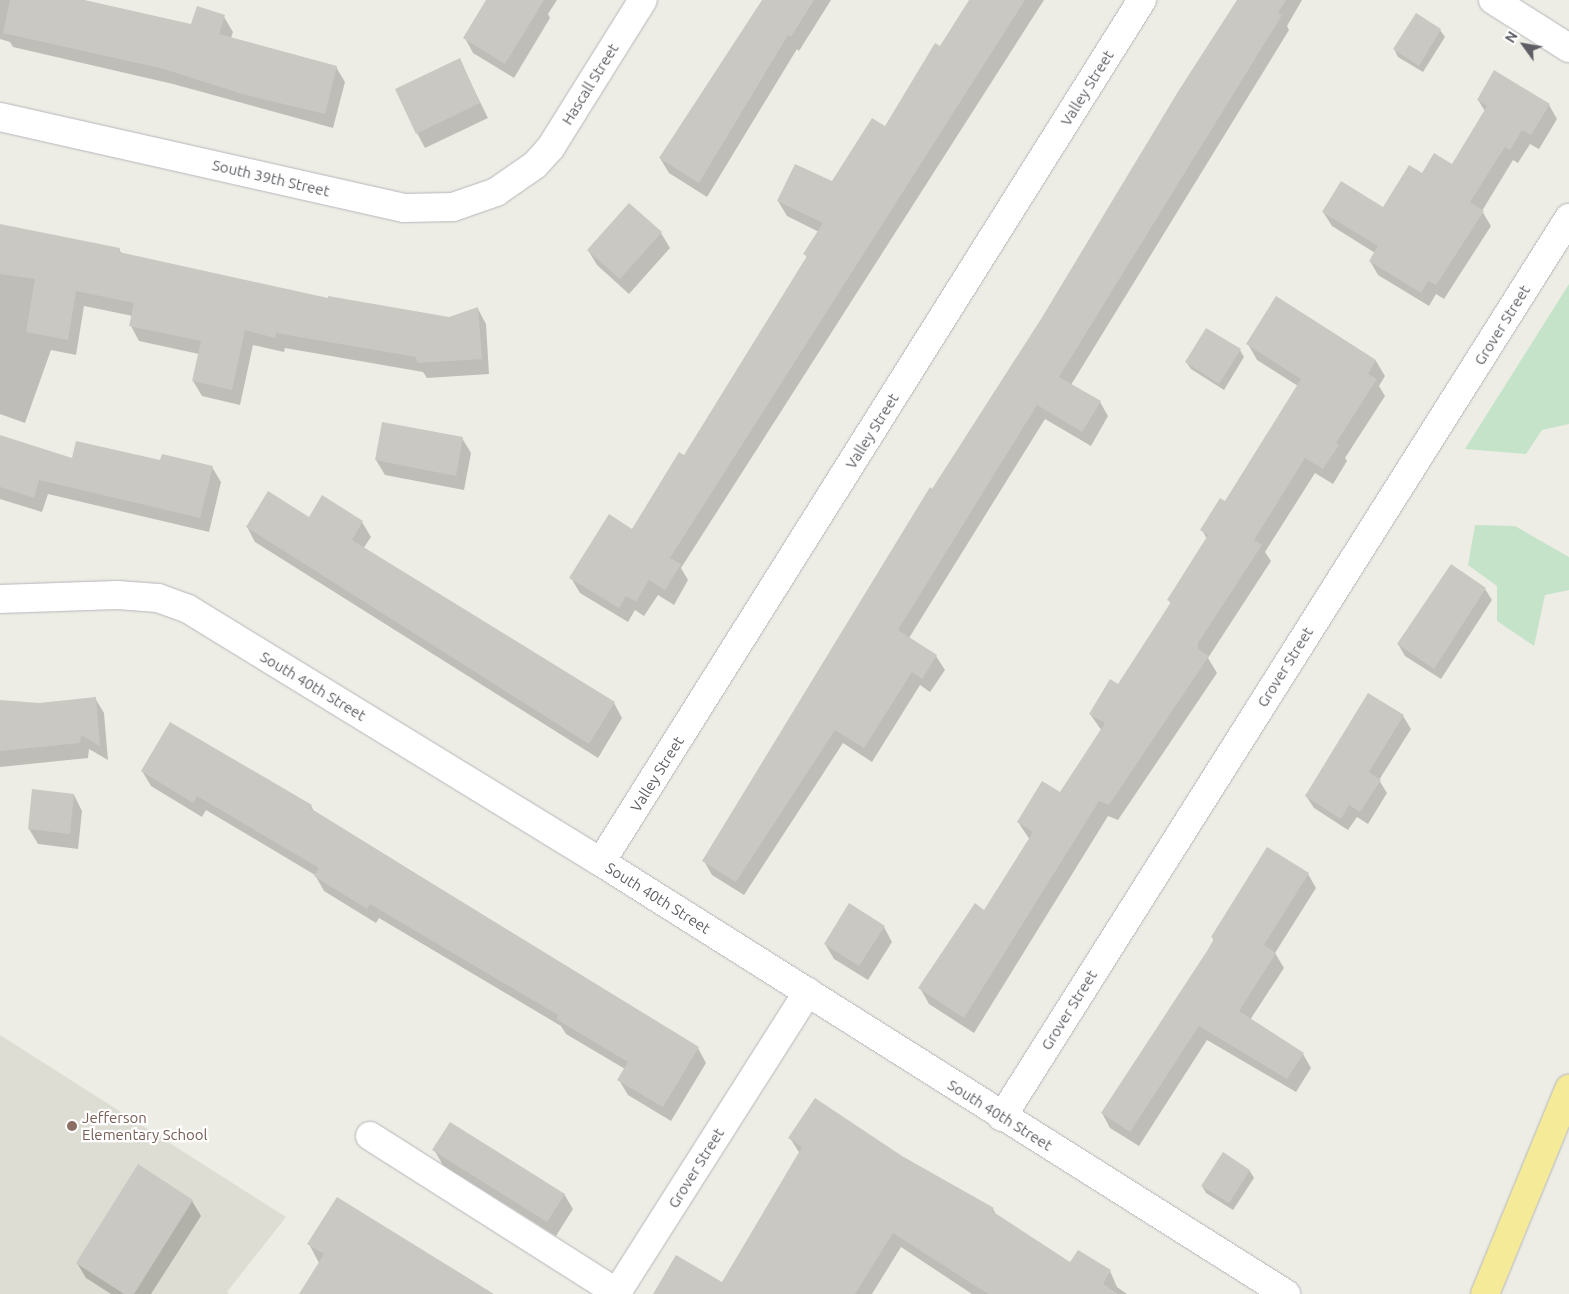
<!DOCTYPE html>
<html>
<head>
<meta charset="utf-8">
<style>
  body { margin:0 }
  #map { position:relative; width:1569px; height:1294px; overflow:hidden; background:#eeede5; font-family:Ubuntu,sans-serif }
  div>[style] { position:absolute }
  .education>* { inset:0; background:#deddd4 }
  .green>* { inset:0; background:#c4e3c9 }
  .shadow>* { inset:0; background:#0003 }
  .building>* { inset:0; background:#cac8c2 }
  .roads { filter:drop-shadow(0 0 1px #b5b6bb) drop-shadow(0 0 1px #b5b6bb) }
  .minor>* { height:28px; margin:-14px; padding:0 14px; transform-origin:14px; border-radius:14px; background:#fff }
  .highway>* { height:28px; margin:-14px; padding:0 14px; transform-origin:14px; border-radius:14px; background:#f4ea97 }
  .dots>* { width:14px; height:14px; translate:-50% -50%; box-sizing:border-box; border:2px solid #fff; border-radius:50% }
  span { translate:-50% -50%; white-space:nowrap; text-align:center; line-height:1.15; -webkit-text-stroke:4.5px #fff; paint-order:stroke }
  .street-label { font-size:15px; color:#5d5f64 }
  .education-label { font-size:15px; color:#785e54 }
  .left { translate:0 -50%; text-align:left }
  .north { position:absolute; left:1499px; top:20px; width:50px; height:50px; -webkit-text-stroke:4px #fff; paint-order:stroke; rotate:302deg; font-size:14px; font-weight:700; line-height:20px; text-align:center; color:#5d5f64 }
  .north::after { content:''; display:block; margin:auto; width:18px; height:22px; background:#5d5f64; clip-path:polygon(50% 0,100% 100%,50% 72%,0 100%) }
</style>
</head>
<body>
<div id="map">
  <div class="education">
    <div style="clip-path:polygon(0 1035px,286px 1217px,227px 1292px,229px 1294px,0 1294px)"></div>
  </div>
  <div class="green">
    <div style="clip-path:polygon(1569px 284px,1569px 424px,1542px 430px,1526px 454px,1465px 449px)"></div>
    <div style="clip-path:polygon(1475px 525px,1515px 526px,1569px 557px,1569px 590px,1545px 595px,1534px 646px,1497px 621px,1497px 586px,1468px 565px)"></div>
  </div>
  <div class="shadow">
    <div style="clip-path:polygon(0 0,83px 0,192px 25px,224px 17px,233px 32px,231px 38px,336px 67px,345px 82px,333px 128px,173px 84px,13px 47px,10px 42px,0 39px)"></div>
    <div style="clip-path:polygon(488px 0,557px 0,548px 14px,550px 18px,514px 78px,473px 53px,465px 38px)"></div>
    <div style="clip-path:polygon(763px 0,831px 0,799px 51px,797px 49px,707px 197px,669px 173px,660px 158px)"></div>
    <div style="clip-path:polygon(972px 0,1044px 0,681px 568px,688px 580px,674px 605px,658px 595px,644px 616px,635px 610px,628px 622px,580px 593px,571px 578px,632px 530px,685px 457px,807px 258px,805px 254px,819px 232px,787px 216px,778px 201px,832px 183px,885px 128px)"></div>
    <div style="clip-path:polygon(1238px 0,1302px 0,1287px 26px,1289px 30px,1071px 385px,1100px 402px,1108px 416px,1091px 446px,1045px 419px,909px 638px,936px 656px,945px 670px,930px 692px,920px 685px,872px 762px,843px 743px,744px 895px,712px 875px,704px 861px,932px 491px,1042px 320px)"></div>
    <div style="clip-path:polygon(1416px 15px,1440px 30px,1445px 37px,1423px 72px,1398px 57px,1394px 49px)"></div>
    <div style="clip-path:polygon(459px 59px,488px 118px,425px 148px,417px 133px)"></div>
    <div style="clip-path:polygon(1478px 100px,1549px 105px,1557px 119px,1539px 149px,1530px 144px,1518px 163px,1513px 160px,1482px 211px,1491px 226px,1444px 299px,1436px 294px,1429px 306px,1378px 275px,1370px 261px,1375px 253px,1332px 226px,1323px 212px,1383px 209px,1422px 175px,1452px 166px,1485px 111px)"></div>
    <div style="clip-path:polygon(0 226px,119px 249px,122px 254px,329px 300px,449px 319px,478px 309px,486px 324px,489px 374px,427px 378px,423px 372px,285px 348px,284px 352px,253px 345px,240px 405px,202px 396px,193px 381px,199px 354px,139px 341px,131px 326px,133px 316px,84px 306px,76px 355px,51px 350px,25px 423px,0 414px)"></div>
    <div style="clip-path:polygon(661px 233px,670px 248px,629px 294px,597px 265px,588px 250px)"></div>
    <div style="clip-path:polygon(1248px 344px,1376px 361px,1385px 376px,1379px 386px,1385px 396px,1345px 458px,1347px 461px,1333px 484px,1315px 473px,1265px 552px,1271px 561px,1208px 658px,1217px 673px,1118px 820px,1108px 816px,974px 1033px,929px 1004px,920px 988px,985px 911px,1030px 840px,1018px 822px,1061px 794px,1102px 731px,1090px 714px,1118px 686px,1171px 604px,1169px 600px,1207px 539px,1202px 530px,1225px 503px,1298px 386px,1257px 360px)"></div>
    <div style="clip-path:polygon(1240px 350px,1244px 357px,1224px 390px,1191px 369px,1186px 362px)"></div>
    <div style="clip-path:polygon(0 437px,72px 460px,161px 462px,212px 467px,221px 482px,209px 532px,48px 494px,42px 512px,0 499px)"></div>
    <div style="clip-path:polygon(462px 438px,471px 453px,464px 490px,385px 475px,376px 460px)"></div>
    <div style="clip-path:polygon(322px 497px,362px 522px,371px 537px,363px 549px,614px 703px,622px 718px,598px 758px,255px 542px,247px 527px,310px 518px)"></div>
    <div style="clip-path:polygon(1485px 589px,1492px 600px,1441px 679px,1405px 656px,1398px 644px)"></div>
    <div style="clip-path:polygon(1368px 694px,1403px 716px,1411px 729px,1379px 780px,1387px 793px,1368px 824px,1357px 817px,1348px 830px,1314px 808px,1306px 796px)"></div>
    <div style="clip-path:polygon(95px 698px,104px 713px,108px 760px,89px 749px,88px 758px,0 767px,0 702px,39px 704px)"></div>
    <div style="clip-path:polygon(142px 771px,311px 806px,314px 811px,698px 1048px,706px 1063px,671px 1121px,628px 1095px,619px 1080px,625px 1069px,566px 1034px,561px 1026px,379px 918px,376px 923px,324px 891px,315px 875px,206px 810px,202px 817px,151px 786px)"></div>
    <div style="clip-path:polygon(74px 795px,82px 811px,78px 849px,38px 844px,29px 829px)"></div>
    <div style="clip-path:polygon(1308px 874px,1316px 888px,1275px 953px,1284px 968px,1250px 1020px,1303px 1054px,1311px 1068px,1296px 1092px,1207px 1040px,1139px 1146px,1110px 1128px,1102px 1113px,1214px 941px,1212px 937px)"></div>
    <div style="clip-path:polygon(884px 927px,892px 942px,868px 980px,834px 959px,825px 944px)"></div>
    <div style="clip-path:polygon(790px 1138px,901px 1157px,993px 1209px,997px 1216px,1070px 1264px,1110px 1271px,1117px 1287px,1127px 1294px,972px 1294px,901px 1247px,872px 1294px,655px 1294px,722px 1284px,800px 1154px)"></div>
    <div style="clip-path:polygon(434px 1150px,564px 1194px,573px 1209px,556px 1236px,443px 1165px)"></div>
    <div style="clip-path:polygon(1250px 1171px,1254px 1178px,1233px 1210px,1206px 1193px,1202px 1186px)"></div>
    <div style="clip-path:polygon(192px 1201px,201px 1216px,151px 1294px,111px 1294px,86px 1278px,77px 1263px)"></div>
    <div style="clip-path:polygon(309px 1244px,483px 1294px,309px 1294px,319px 1263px)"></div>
  </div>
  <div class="building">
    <div style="clip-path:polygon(10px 0,84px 0,191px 24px,197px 6px,225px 15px,219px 34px,337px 66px,325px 114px,242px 94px,164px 69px,3px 33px)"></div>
    <div style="clip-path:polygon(486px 0,544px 0,505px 64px,463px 38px)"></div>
    <div style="clip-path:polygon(762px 0,814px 0,791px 37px,788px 35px,699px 183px,659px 158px)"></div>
    <div style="clip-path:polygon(969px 0,1025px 0,670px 558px,681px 564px,665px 590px,649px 580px,636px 602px,626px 596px,619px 608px,569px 578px,609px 514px,632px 529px,679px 452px,684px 455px,807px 256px,803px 254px,823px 223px,777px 201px,795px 164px,832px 181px,872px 118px,885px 126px,935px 43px,940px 46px)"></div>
    <div style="clip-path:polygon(1237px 0,1286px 0,1278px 13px,1282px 15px,1059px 377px,1101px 401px,1082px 432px,1037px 405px,898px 630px,937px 655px,922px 679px,912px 672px,864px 748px,835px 730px,736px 882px,702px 861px,930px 487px,932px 489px,1041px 319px,1179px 90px)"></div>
    <div style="clip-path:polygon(1416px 13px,1441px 29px,1419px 66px,1393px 49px)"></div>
    <div style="clip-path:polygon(460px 58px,480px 103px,416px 134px,395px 89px)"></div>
    <div style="clip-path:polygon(1494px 70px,1550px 104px,1531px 135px,1522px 130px,1510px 150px,1505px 147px,1470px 202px,1484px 211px,1436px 285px,1428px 281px,1421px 293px,1369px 261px,1378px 246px,1322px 212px,1341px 181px,1383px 207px,1409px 165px,1422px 173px,1434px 153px,1452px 164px,1487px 106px,1477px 100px)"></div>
    <div style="clip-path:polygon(629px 203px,662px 232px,620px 279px,587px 250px)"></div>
    <div style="clip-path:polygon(0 224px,120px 248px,119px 252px,328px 298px,328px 296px,449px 317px,478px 307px,482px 359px,417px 363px,416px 357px,276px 333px,275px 338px,245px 330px,232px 390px,192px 381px,201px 341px,129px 326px,134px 303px,76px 291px,68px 340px,26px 332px,35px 279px,0 274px)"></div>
    <div style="clip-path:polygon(1276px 296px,1376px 360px,1368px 374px,1377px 379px,1336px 443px,1339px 445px,1323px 469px,1305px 458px,1254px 540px,1262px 545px,1198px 643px,1198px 649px,1209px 656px,1109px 805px,1099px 801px,964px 1018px,918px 988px,975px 903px,984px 910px,1033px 832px,1017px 822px,1042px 781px,1060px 792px,1105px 723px,1089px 714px,1110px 679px,1118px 684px,1171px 602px,1167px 600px,1208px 535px,1200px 530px,1220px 498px,1225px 501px,1301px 379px,1246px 344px)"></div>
    <div style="clip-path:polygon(1206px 328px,1241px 349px,1219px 384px,1185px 362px)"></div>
    <div style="clip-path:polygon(382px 422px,463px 437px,456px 476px,375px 460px)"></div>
    <div style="clip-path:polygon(0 435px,72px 458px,76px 441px,160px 460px,162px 454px,213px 466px,200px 518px,39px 480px,34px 498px,0 487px)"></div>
    <div style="clip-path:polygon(268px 491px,309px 517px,322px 495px,363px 521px,352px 540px,615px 702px,589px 744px,246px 527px)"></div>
    <div style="clip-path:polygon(1451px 564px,1486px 588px,1434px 669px,1397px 644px)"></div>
    <div style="clip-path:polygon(1368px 693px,1404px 715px,1369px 772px,1381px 780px,1360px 812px,1349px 805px,1341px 819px,1305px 796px)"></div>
    <div style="clip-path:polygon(96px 697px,100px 746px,81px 735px,80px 743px,0 751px,0 700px,39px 703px)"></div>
    <div style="clip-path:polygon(170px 722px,312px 805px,310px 808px,420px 876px,699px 1047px,663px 1107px,617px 1080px,628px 1062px,556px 1019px,558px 1015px,370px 904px,367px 909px,314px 876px,319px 868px,197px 796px,193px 803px,141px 771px)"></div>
    <div style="clip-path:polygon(32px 789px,74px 794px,70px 834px,28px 829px)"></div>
    <div style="clip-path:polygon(1267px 847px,1309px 873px,1264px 945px,1276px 953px,1239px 1011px,1304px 1053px,1287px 1079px,1199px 1026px,1130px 1132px,1101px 1113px,1207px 951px,1214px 939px,1211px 937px)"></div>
    <div style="clip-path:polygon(849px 903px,885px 926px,859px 966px,824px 944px)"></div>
    <div style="clip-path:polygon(815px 1098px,902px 1156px,994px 1208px,992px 1211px,1070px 1262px,1078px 1250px,1111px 1270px,1103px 1284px,1118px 1294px,988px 1294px,893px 1233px,855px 1294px,653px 1294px,676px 1255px,722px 1282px,802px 1147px,788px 1138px)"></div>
    <div style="clip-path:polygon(450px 1122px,565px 1194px,547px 1222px,432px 1150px)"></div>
    <div style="clip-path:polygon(1223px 1152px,1250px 1170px,1229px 1203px,1201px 1186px)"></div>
    <div style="clip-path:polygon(138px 1164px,193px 1200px,134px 1294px,124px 1294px,76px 1263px)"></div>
    <div style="clip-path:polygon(337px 1197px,494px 1294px,299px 1294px,324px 1254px,307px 1244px)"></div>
  </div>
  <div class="roads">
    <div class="minor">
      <div style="left:1493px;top:0;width:90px;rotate:32.3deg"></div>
      <div style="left:0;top:117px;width:414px;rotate:12.7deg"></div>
      <div style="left:404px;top:208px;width:49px;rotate:-1.2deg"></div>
      <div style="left:453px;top:207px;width:46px;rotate:-19.2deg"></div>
      <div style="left:496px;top:192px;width:47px;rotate:-34.7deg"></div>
      <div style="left:535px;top:165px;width:24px;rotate:-48deg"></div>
      <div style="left:551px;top:147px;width:173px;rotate:-58deg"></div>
      <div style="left:0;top:599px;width:117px;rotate:-2deg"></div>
      <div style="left:117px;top:595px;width:41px;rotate:4.2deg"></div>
      <div style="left:158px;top:598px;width:32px;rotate:20deg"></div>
      <div style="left:188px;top:609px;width:484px;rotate:31.5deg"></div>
      <div style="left:601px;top:862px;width:810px;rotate:32.24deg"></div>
      <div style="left:601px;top:862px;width:1018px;rotate:-57.89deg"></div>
      <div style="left:1002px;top:1117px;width:1063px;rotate:-57.76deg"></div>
      <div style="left:370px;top:1136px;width:293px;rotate:32.4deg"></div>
      <div style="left:616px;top:1294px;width:358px;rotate:-57.6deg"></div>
    </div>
    <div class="highway">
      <div style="left:1485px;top:1294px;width:222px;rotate:-67.7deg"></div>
    </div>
  </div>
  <div class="dots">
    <div style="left:72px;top:1126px;background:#8d6e63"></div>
  </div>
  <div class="street-label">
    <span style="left:590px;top:84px;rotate:-58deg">Hascall Street</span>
    <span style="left:1087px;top:88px;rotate:-58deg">Valley Street</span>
    <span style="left:271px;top:178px;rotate:13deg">South 39th Street</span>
    <span style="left:1502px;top:325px;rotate:-58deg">Grover Street</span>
    <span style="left:872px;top:431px;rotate:-58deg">Valley Street</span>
    <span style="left:1285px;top:667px;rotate:-58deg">Grover Street</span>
    <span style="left:313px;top:686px;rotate:31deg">South 40th Street</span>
    <span style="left:657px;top:774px;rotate:-58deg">Valley Street</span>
    <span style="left:658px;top:898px;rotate:32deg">South 40th Street</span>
    <span style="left:1069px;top:1010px;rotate:-58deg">Grover Street</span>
    <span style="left:1000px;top:1115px;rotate:32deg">South 40th Street</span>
    <span style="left:696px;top:1168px;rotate:-58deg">Grover Street</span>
  </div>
  <div class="education-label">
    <span class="left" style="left:82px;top:1126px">Jefferson<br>Elementary School</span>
  </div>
  <div class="north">N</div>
</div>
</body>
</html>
